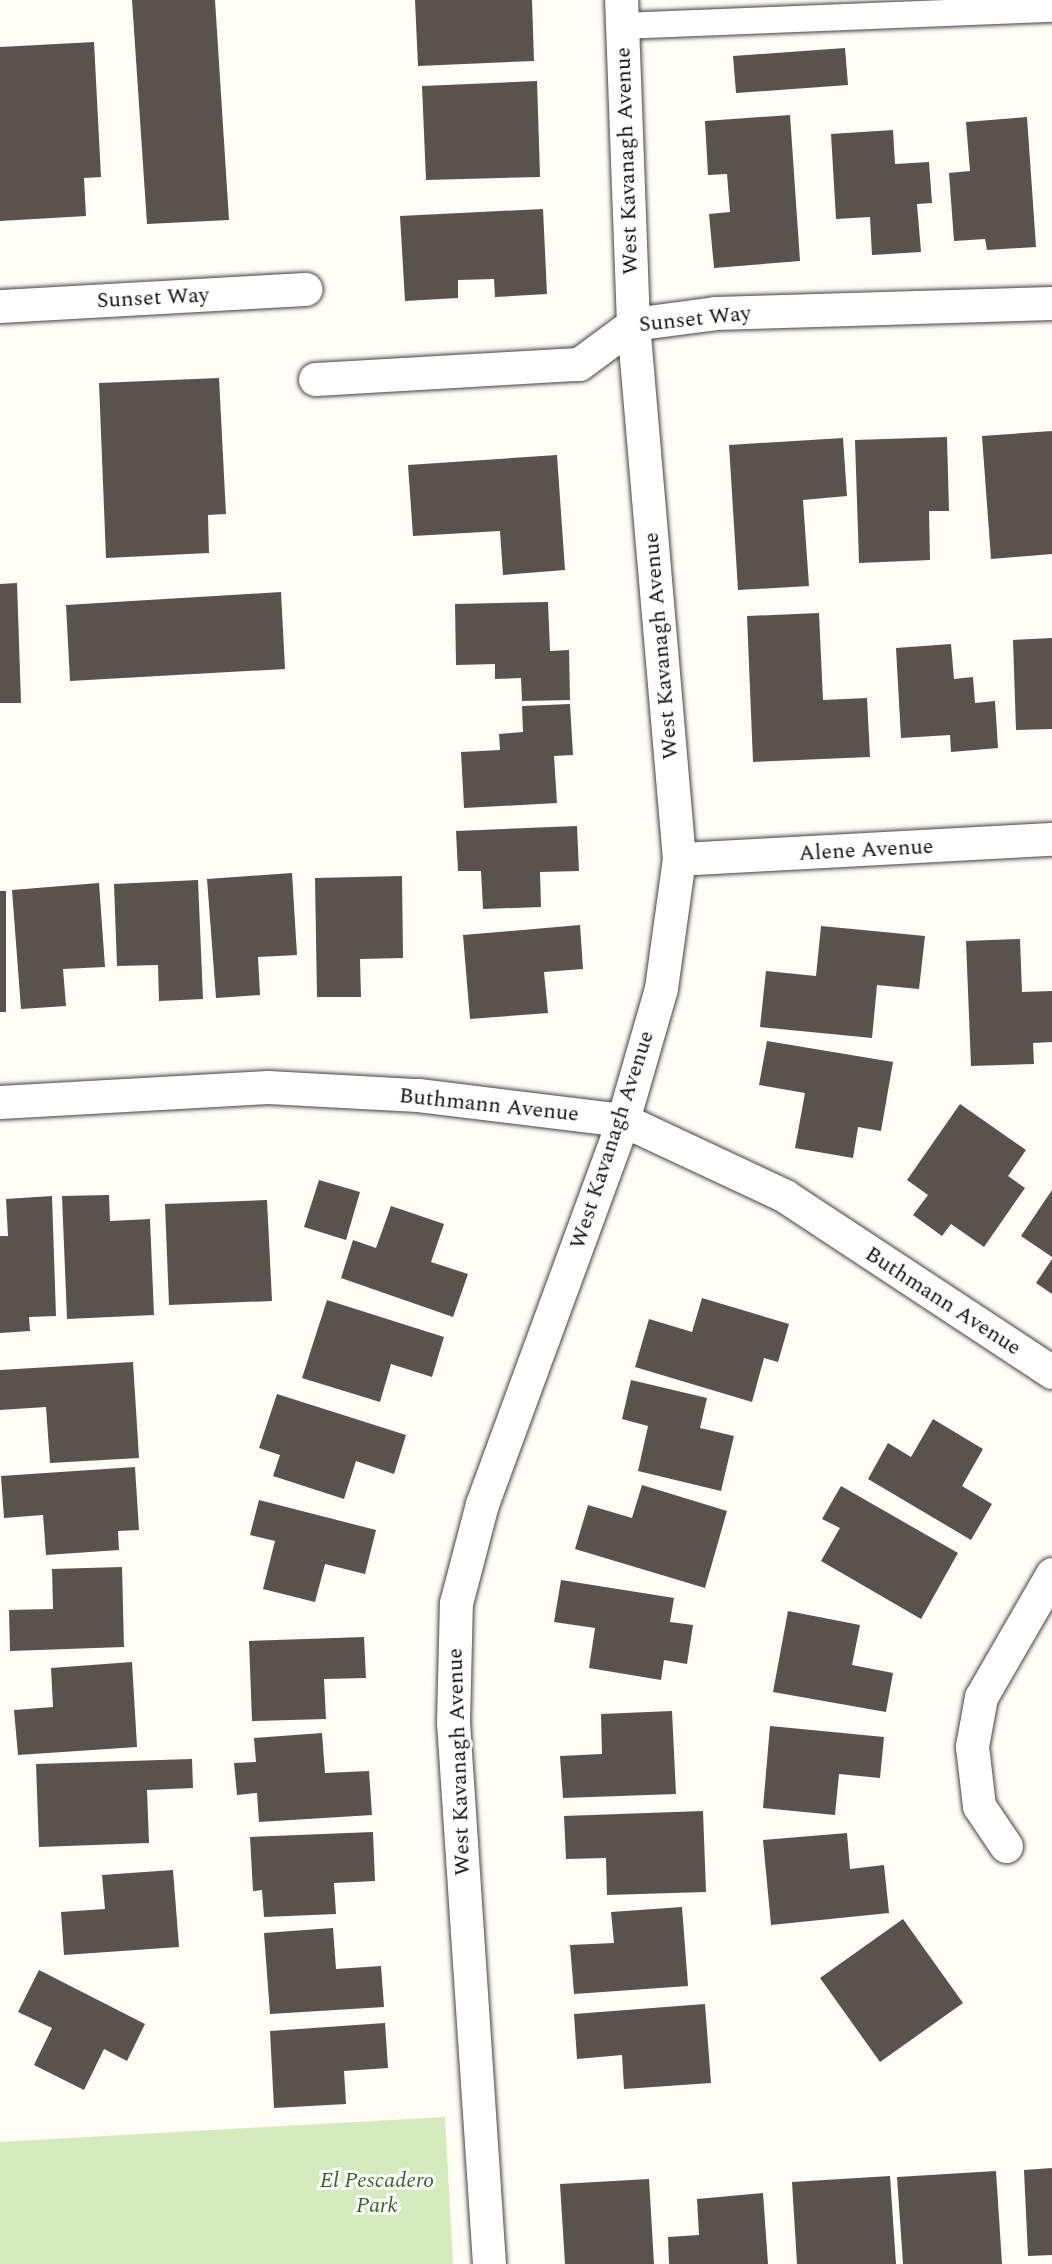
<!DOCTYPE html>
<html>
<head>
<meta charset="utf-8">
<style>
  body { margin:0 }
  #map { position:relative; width:1052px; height:2264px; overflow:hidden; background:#fffdf5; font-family:Spectral,serif }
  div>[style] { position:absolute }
  .green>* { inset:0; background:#d5ebbd }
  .building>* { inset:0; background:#5a524d }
  .roads { filter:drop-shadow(0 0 2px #444) drop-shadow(0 0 2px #444) }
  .service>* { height:26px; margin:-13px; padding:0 13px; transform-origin:13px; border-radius:13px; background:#fff }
  .minor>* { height:33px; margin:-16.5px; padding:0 16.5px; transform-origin:16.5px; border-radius:16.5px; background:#fff }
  span { translate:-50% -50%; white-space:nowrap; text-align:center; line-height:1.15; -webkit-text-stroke:6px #fff; paint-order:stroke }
  .street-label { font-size:22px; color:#111 }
  .park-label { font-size:22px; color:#2f6b1f; font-style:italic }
</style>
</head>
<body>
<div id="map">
  <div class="green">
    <div style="clip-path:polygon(445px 2117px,453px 2264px,0 2264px,0 2142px)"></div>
  </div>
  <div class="building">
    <div style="clip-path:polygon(132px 0,215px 0,229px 220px,147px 224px)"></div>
    <div style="clip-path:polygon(415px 0,532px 0,534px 61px,418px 66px)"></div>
    <div style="clip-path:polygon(94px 42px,101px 177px,84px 178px,86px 216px,0 221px,0 47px)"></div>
    <div style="clip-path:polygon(845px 48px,848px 85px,736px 93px,733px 56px)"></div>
    <div style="clip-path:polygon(537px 81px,540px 177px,426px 180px,422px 86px)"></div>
    <div style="clip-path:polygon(790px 115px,800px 261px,714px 268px,709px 214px,730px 212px,727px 174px,708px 175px,705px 121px)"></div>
    <div style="clip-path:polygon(1027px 117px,1036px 247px,987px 250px,985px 239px,954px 241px,949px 173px,970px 171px,966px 122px)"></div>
    <div style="clip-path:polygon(893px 130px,895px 164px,929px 162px,932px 203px,917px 204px,921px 252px,872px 255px,870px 217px,836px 219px,831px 134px)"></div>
    <div style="clip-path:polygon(543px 209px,547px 294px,495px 297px,494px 279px,458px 280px,458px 298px,405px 301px,400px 216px)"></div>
    <div style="clip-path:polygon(219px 378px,226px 514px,208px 515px,209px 553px,106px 558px,99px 383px)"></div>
    <div style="clip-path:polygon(1052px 431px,1052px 554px,991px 559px,982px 436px)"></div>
    <div style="clip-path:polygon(947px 437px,949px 511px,929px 511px,930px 560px,859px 563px,855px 440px)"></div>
    <div style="clip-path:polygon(843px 438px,847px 496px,803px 500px,809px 586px,738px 590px,729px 445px)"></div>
    <div style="clip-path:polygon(557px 455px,565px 570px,503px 575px,500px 531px,413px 536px,408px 465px)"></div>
    <div style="clip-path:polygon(17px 583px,21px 703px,0 703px,0 584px)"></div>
    <div style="clip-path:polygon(281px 592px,285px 669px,70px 681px,66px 605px)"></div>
    <div style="clip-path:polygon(548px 602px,550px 651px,569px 650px,570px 700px,522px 701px,521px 678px,495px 679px,495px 664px,456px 665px,455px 604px)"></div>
    <div style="clip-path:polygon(819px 613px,823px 700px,867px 698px,870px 757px,753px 762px,747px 616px)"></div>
    <div style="clip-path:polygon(1052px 638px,1052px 729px,1016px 730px,1013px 640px)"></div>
    <div style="clip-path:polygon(951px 644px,954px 679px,973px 677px,975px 703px,995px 701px,998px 748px,951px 752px,950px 735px,901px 738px,896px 648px)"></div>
    <div style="clip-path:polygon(570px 704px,573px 755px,554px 756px,557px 803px,464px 808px,461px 752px,500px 750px,499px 734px,523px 732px,522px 706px)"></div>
    <div style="clip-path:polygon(577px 826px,579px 871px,540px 872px,541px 907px,483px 909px,481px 871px,458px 871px,456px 831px)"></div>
    <div style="clip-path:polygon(292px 873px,297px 955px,258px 957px,260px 995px,216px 998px,207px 879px)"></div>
    <div style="clip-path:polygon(402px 876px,403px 958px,360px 959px,361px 997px,317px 997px,315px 878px)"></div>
    <div style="clip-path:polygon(198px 880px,203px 999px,159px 1001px,158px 965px,117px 966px,114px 884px)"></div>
    <div style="clip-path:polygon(99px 883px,105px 967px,63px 969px,66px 1006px,21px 1009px,12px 890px)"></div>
    <div style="clip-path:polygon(0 891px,6px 891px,6px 1012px,0 1012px)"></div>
    <div style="clip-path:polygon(580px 925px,583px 969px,544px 972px,548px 1013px,470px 1019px,463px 935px)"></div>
    <div style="clip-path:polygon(821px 926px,925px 936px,919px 989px,877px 985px,872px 1038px,760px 1027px,766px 971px,816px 976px)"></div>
    <div style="clip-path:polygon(1020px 939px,1022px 992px,1052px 991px,1052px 1042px,1033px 1043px,1034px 1064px,971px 1066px,966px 941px)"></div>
    <div style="clip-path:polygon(767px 1041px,893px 1062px,881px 1131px,858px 1127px,853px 1158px,795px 1148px,805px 1093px,759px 1085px)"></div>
    <div style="clip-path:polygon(960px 1104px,1026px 1150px,1008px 1176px,1025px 1188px,984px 1247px,951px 1224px,942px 1236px,913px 1215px,928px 1195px,907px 1180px)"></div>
    <div style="clip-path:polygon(319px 1180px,360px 1192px,346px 1240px,304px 1227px)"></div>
    <div style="clip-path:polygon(1052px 1190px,1052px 1257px,1021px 1236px)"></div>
    <div style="clip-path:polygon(109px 1195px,110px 1221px,150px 1219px,154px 1315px,67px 1319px,62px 1196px)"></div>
    <div style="clip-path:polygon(52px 1196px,56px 1316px,29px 1317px,30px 1331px,0 1333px,0 1236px,8px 1236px,6px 1199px)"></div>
    <div style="clip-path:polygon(267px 1200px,272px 1301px,169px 1305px,165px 1204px)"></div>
    <div style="clip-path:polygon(391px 1206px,444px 1224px,431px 1262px,468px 1274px,453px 1317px,341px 1278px,353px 1240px,376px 1248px)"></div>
    <div style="clip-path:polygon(1052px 1259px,1052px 1294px,1036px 1283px)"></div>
    <div style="clip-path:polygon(702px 1298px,789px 1324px,778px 1362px,764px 1358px,752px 1402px,635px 1367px,649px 1319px,692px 1332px)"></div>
    <div style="clip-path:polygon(327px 1300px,444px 1337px,432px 1377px,391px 1364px,380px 1402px,302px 1378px)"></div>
    <div style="clip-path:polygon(133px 1362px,139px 1458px,50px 1463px,46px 1407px,0 1410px,0 1370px)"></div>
    <div style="clip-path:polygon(631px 1380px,707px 1398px,700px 1428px,734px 1436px,721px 1491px,638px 1471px,648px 1426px,622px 1419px)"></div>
    <div style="clip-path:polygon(277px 1394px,406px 1435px,394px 1474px,356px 1461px,344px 1499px,273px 1476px,280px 1455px,259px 1448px)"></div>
    <div style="clip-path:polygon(933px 1419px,983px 1449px,962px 1486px,992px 1504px,971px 1540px,868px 1479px,888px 1443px,911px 1457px)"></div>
    <div style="clip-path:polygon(135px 1467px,139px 1530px,118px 1531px,119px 1550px,46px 1555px,43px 1515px,4px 1518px,1px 1476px)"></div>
    <div style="clip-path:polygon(642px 1485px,727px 1511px,705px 1588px,575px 1549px,588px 1505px,632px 1518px)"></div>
    <div style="clip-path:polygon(841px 1486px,958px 1553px,921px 1619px,821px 1561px,840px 1528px,822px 1519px)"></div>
    <div style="clip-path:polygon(259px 1500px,376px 1530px,365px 1574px,325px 1564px,315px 1602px,263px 1589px,275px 1541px,250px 1535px)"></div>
    <div style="clip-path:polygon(122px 1567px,124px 1647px,10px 1651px,9px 1610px,53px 1609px,52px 1569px)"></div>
    <div style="clip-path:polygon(561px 1580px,674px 1598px,670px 1622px,693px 1625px,687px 1664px,664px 1660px,661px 1680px,589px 1668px,595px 1628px,554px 1622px)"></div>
    <div style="clip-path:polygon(788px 1611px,860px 1625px,852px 1665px,893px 1673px,886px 1712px,773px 1692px)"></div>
    <div style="clip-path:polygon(364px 1637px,366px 1678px,324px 1679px,326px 1719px,252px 1721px,249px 1641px)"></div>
    <div style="clip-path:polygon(132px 1662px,137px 1747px,18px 1755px,14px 1710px,53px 1707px,51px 1668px)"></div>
    <div style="clip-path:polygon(672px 1711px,676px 1794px,563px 1798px,560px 1756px,602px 1754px,601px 1714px)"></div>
    <div style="clip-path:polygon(770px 1726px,884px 1737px,880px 1778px,839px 1774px,835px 1815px,763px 1808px)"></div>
    <div style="clip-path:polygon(322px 1733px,325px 1773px,369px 1771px,372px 1815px,259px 1822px,257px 1793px,237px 1795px,234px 1763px,256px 1762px,254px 1738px)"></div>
    <div style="clip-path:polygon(192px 1759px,193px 1788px,147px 1790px,149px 1843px,39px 1847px,36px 1764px)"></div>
    <div style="clip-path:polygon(703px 1811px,706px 1892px,607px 1895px,606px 1858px,566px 1859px,564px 1816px)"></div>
    <div style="clip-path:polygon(373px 1832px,375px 1881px,334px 1883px,336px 1914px,264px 1917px,262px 1890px,253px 1891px,250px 1837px)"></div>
    <div style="clip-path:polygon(847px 1833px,850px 1869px,884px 1865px,889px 1913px,771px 1925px,763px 1840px)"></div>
    <div style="clip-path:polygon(173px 1870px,179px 1947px,64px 1955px,61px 1912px,105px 1909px,102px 1875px)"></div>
    <div style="clip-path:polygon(682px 1907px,688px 1986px,574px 1994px,570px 1945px,614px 1943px,611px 1912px)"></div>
    <div style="clip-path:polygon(903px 1919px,963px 2003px,880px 2062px,820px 1978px)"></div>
    <div style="clip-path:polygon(333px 1928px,336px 1969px,381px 1966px,384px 2007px,270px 2014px,264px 1933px)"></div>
    <div style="clip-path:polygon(39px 1970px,145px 2024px,127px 2061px,104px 2049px,84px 2090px,34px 2065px,52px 2028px,18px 2012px)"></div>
    <div style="clip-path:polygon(705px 2004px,711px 2083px,624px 2089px,622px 2055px,577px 2059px,574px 2014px)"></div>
    <div style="clip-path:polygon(385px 2023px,388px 2068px,344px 2071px,346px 2104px,274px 2108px,270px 2031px)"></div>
    <div style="clip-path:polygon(1052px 2168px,1052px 2255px,1028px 2256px,1024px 2170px)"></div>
    <div style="clip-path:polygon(996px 2171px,1002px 2264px,903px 2264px,897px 2177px)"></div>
    <div style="clip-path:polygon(890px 2176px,896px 2264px,797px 2264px,792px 2182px)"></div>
    <div style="clip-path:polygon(649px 2179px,654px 2264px,565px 2264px,560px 2184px)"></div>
    <div style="clip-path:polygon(763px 2193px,768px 2264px,669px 2264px,668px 2237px,699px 2235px,697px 2199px)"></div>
  </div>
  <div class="roads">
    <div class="service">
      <div style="left:622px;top:26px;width:430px;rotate:-2.3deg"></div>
    </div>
    <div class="minor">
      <div style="left:0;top:306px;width:306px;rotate:-3.2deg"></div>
      <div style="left:315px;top:379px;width:264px;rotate:-3.3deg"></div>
      <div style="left:579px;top:364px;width:67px;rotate:-36.5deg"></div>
      <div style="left:633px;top:324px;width:83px;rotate:-7.6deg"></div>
      <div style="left:715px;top:313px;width:337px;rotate:-1.7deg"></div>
      <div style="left:679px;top:859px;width:374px;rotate:-3.1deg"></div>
      <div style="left:0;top:1102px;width:268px;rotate:-3.2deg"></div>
      <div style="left:268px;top:1087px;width:150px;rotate:3.1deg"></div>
      <div style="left:418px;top:1095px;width:207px;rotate:7deg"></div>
      <div style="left:623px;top:1120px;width:179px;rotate:25.1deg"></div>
      <div style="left:785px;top:1196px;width:320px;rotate:33.4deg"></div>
      <div style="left:1006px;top:1846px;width:48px;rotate:-124deg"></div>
      <div style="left:979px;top:1806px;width:60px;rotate:-96.7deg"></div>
      <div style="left:972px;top:1746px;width:50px;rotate:-79.6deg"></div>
      <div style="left:981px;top:1697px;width:142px;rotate:-60deg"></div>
      <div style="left:489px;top:2264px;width:543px;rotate:-93.8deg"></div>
      <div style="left:453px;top:1722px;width:119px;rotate:-88.6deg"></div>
      <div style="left:456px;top:1603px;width:102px;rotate:-75.3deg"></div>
      <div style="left:482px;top:1504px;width:409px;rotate:-69.8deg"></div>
      <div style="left:623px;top:1120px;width:137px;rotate:-73.9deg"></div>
      <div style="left:661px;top:988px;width:130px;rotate:-82.1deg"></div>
      <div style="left:679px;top:859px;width:537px;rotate:-94.91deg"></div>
      <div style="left:633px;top:324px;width:324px;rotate:-92.1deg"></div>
    </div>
  </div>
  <div class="street-label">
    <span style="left:627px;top:161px;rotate:-92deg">West Kavanagh Avenue</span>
    <span style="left:153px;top:298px;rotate:-3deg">Sunset Way</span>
    <span style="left:695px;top:319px;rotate:-6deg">Sunset Way</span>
    <span style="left:661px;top:646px;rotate:-95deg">West Kavanagh Avenue</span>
    <span style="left:866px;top:850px;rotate:-3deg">Alene Avenue</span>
    <span style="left:489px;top:1105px;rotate:6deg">Buthmann Avenue</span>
    <span style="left:612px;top:1140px;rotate:-72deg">West Kavanagh Avenue</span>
    <span style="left:943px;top:1301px;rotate:33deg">Buthmann Avenue</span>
    <span style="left:459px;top:1762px;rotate:-92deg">West Kavanagh Avenue</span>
  </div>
  <div class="park-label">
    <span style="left:377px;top:2193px">El Pescadero<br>Park</span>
  </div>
</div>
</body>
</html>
